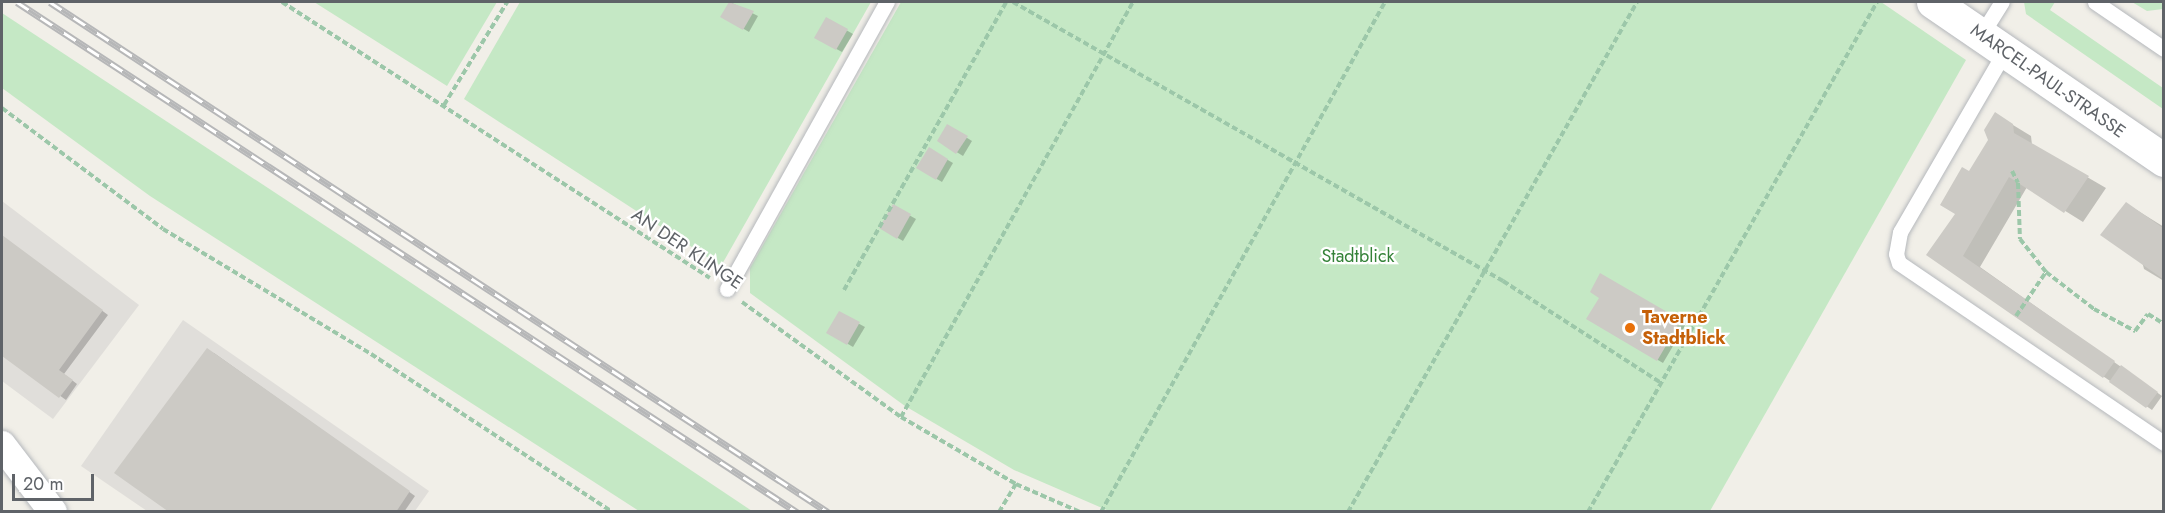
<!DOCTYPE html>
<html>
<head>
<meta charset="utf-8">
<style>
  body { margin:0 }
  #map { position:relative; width:2165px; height:513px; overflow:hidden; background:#f1efe8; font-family:Jost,sans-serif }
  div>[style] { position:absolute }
  .industrial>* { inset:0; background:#e0deda }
  .green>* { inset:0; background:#c5e8c5 }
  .shadow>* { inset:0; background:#0003 }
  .building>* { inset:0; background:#cccac5 }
  .path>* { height:4px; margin-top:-2px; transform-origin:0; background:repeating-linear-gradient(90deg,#9cc7a9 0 6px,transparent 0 9px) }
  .roads { filter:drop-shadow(0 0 2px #b5b8bc) drop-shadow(0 0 2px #b5b8bc) }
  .service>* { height:15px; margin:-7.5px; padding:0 7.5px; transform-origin:7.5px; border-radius:7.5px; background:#fff }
  .minor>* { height:28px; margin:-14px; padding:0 14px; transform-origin:14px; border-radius:14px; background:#fff }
  .tertiary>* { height:33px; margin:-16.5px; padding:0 16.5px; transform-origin:16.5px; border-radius:16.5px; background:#fff }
  .rail>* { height:7px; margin-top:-3.5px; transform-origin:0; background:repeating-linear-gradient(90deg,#fff 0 14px,#b6b7b8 0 28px); box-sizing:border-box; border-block:2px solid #b6b7b8 }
  .dots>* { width:16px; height:16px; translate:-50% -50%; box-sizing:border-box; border:3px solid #fff; border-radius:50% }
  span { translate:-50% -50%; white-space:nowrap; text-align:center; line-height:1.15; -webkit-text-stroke:4.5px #fff; paint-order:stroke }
  .street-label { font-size:18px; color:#5f6368 }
  .park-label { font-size:18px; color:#348238 }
  .food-label { font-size:18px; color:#c56008; font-weight:700 }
  .left { translate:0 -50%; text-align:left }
  .frame { position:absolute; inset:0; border:3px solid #5f6368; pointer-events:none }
  .scale { position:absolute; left:12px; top:474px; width:82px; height:27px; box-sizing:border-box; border:3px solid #5f6368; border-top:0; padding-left:8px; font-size:18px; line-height:21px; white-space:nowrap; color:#5f6368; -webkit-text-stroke:4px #fff; paint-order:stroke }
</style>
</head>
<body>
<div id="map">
  <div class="industrial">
    <div style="clip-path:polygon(2px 201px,139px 305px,53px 419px,2px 381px)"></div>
    <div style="clip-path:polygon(183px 320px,429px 491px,415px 511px,147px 511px,81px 466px)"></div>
  </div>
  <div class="green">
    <div style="clip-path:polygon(314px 2px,497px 2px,447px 86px)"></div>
    <div style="clip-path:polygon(520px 2px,871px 2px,721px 266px,464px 99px)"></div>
    <div style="clip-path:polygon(901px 2px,1881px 2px,1966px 60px,1710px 511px,1109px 511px,1014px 470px,905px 406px,750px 293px,750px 268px)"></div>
    <div style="clip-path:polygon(2024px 2px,2055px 2px,2050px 10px,2163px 88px,2163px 109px,2026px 14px)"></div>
    <div style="clip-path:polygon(2132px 2px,2163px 2px,2163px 9px,2147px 11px)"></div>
    <div style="clip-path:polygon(2px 13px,353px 244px,752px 511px,639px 511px,150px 196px,2px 88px)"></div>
  </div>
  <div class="shadow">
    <div style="clip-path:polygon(730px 2px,758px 16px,749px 32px,722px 16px)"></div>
    <div style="clip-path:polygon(827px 19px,853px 34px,842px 52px,816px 38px)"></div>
    <div style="clip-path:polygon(1995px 114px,2031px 136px,2032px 145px,2106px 188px,2083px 222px,2027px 187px,1980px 267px,2162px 396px,2152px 410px,1928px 255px,1957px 213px,1969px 173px,1990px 140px)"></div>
    <div style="clip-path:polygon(948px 126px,972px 141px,963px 156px,939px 141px)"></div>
    <div style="clip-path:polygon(929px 149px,953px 163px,942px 182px,918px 168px)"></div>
    <div style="clip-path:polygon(2127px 204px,2164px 227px,2164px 281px,2144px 269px)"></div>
    <div style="clip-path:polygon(893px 206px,916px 219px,903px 241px,881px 228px)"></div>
    <div style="clip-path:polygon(2px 236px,108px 315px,64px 374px,77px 384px,66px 400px,2px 354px)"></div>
    <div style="clip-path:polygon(1601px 275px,1686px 324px,1663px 363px,1588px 319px,1601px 297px)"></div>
    <div style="clip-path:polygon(839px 313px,865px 327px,853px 347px,828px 332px)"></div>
    <div style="clip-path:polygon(214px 353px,415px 496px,404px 512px,171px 512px)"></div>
  </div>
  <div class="building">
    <div style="clip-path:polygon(729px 2px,754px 11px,743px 30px,720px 17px)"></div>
    <div style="clip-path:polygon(826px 17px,848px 29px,836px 50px,814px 38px)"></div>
    <div style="clip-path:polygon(1995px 112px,2013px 124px,2014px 133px,2089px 176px,2064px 213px,2009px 177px,1963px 256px,2115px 361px,2103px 378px,1926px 255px,1955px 214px,1940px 205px,1962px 167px,1969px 171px,1988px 140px,1984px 130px)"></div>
    <div style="clip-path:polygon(947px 124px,968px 136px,956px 154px,937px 141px)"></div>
    <div style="clip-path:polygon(929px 147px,948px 159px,936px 180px,916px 168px)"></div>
    <div style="clip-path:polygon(2126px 202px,2163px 228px,2163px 279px,2100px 235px)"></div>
    <div style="clip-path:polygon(893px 204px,911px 214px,897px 239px,879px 228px)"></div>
    <div style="clip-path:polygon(2px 235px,103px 310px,59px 370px,73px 380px,59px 398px,2px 356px)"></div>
    <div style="clip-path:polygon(1600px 273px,1681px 320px,1657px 361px,1586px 319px,1599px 298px,1590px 292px)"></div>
    <div style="clip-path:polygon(839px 311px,860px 322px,847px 345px,826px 333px)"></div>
    <div style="clip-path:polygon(207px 348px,410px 491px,396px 512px,169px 512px,114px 473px)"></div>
    <div style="clip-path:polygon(2121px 365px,2158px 392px,2146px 408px,2109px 382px)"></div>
  </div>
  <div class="path">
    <div style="left:282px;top:2px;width:509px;rotate:32.82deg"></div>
    <div style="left:1013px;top:2px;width:564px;rotate:29.66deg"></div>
    <div style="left:1503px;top:281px;width:188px;rotate:32.8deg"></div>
    <div style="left:444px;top:105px;width:121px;rotate:-58.5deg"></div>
    <div style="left:2px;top:108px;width:201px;rotate:36.9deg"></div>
    <div style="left:163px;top:229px;width:243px;rotate:31deg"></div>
    <div style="left:371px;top:354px;width:288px;rotate:33.2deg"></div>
    <div style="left:2012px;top:171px;width:13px;rotate:63deg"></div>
    <div style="left:2018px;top:183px;width:56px;rotate:88deg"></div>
    <div style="left:2020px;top:239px;width:42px;rotate:51.8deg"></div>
    <div style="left:2046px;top:272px;width:61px;rotate:37.6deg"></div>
    <div style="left:2094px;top:309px;width:47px;rotate:28.2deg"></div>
    <div style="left:2135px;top:331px;width:21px;rotate:-53deg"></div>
    <div style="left:2148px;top:314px;width:19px;rotate:32deg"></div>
    <div style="left:2163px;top:228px;width:1px"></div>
    <div style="left:844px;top:290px;width:330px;rotate:-60.6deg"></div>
    <div style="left:742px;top:302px;width:196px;rotate:35.9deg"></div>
    <div style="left:901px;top:417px;width:133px;rotate:30.2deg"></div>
    <div style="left:1016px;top:484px;width:70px;rotate:23.6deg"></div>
    <div style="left:2016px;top:316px;width:53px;rotate:-55.7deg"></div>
    <div style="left:901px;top:417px;width:475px;rotate:-60.8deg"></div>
    <div style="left:999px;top:512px;width:33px;rotate:-59deg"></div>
    <div style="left:1101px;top:512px;width:584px;rotate:-60.89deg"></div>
    <div style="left:1348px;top:512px;width:586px;rotate:-60.46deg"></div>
    <div style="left:1588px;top:512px;width:586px;rotate:-60.46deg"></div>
  </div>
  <div class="roads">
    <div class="service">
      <div style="left:2095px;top:2px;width:83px;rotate:34.3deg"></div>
      <div style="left:1981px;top:35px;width:39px;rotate:-58deg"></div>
      <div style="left:2005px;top:51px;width:209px;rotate:120.1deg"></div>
      <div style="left:1900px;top:232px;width:22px;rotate:100deg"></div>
      <div style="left:1896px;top:254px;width:9px;rotate:72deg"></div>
      <div style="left:1899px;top:263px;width:320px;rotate:34.2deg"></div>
      <div style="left:727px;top:289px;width:329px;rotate:-60.9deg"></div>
    </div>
    <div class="minor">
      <div style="left:2px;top:445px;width:84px;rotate:52.7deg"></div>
    </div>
    <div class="tertiary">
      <div style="left:1933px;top:2px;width:280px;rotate:34.4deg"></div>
    </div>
  </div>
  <div class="rail">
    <div style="left:17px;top:2px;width:932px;rotate:33.18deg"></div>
    <div style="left:50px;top:2px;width:930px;rotate:33.25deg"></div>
  </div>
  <div class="dots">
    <div style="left:1630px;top:328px;background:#e8710a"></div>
  </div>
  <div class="street-label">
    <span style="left:2048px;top:81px;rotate:35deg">MARCEL-PAUL-STRASSE</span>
    <span style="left:687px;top:249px;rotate:34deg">AN DER KLINGE</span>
  </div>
  <div class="park-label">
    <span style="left:1358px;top:256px">Stadtblick</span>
  </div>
  <div class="food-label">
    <span class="left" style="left:1642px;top:328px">Taverne<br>Stadtblick</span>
  </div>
  <div class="frame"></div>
  <div class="scale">20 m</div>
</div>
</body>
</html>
